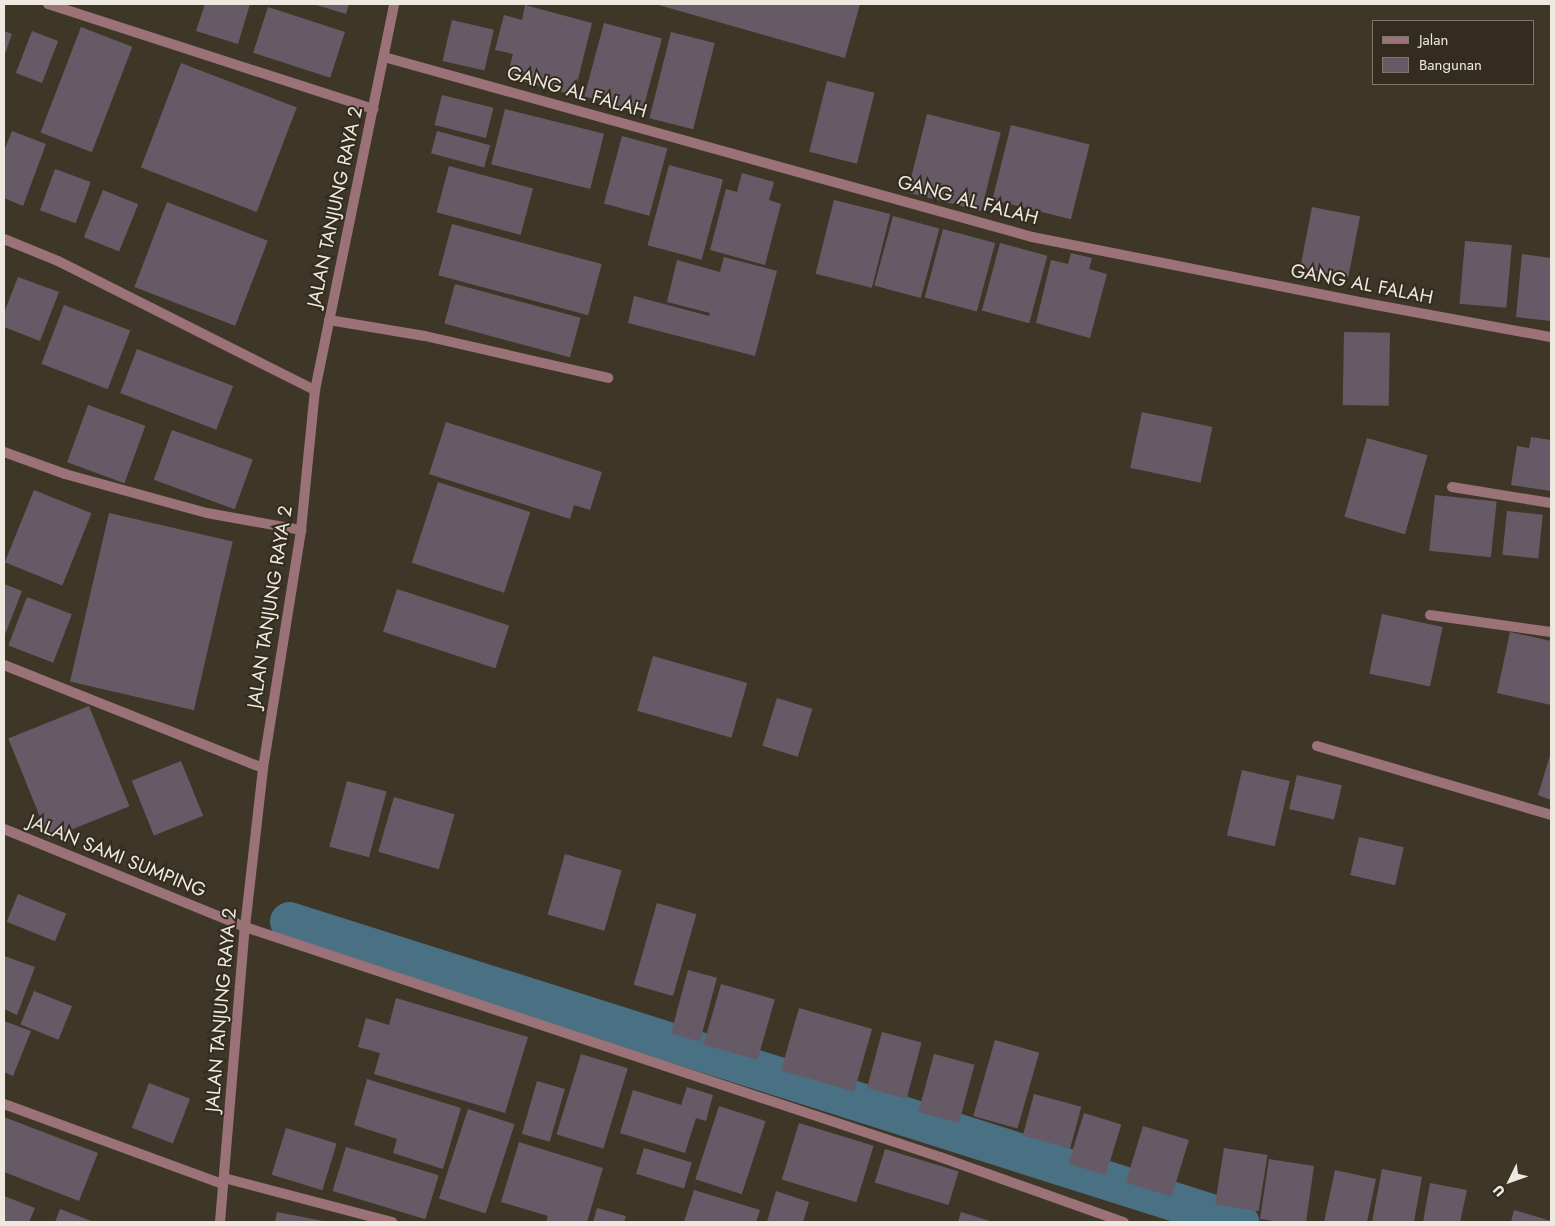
<!DOCTYPE html>
<style>
body{margin:0}
#map{position:relative;width:1555px;height:1226px;overflow:hidden;background:#3e3728;font-family:Jost,sans-serif}
div>[style]{position:absolute}
.canal>*{height:39px;margin:-19.5px;padding:0 19.5px;transform-origin:19.5px;border-radius:19.5px;background:#4a7083}
.building>*{inset:0;background:#675a67;transform-origin:0 0}
.minor>*{height:10px;margin:-5px;padding:0 5px;transform-origin:5px;border-radius:5px;background:#9a7278}
.tertiary>*{height:10px;margin:-5px;padding:0 5px;transform-origin:5px;border-radius:5px;background:#9a7278}
span{translate:-50% -50%;white-space:nowrap;text-align:center;line-height:1.15;-webkit-text-stroke:4px #332c1f;paint-order:stroke}
.street-label{font-size:19px;color:#ede9e0}
.frame{position:absolute;inset:0;border:5px solid #ede9e0;pointer-events:none}
.legend{position:absolute;left:1372px;top:20px;width:162px;height:65px;box-sizing:border-box;background:#332c1f;border:1px solid #7d786c;margin:0;padding:6px 9px;list-style:none;font-size:15px;color:#ede9e0}
.legend li{display:flex;align-items:center;gap:10px;height:25px}
.legend b{width:25px;border:1px solid #7d786c}
.north{position:absolute;left:1485px;top:1156px;width:50px;height:50px;-webkit-text-stroke:4px #332c1f;paint-order:stroke;rotate:228deg;font-size:14px;font-weight:700;line-height:20px;text-align:center;color:#ede9e0}
.north::after{content:'';display:block;margin:auto;width:18px;height:22px;background:#ede9e0;clip-path:polygon(50% 0,100% 100%,50% 72%,0 100%)}
</style>
<div id="map">
<div class="canal">
<i style="left:289px;top:921px;width:997px;rotate:17.58deg"></i>
</div>
<div class="building">
<i style="clip-path:polygon(205px 4px,250px 4px,238px 44px,196px 31px)"></i>
<i style="clip-path:polygon(313px 4px,349px 4px,346px 14px)"></i>
<i style="clip-path:polygon(655px 4px,860px 4px,845px 58px)"></i>
<i style="clip-path:polygon(525px 5px,592px 23px,574px 95px,507px 77px,513px 54px,495px 50px,504px 15px,522px 20px)"></i>
<i style="left:268px;top:7px;width:81px;height:48px;rotate:18deg"></i>
<i style="left:452px;top:20px;width:43px;height:42px;rotate:13deg"></i>
<i style="left:604px;top:23px;width:60px;height:76px;rotate:15deg"></i>
<i style="left:81px;top:27px;width:55px;height:113px;rotate:21deg"></i>
<i style="clip-path:polygon(4px 31px,12px 34px,4px 57px)"></i>
<i style="left:32px;top:31px;width:28px;height:45px;rotate:21deg"></i>
<i style="left:671px;top:32px;width:45px;height:89px;rotate:14deg"></i>
<i style="left:181px;top:63px;width:124px;height:112px;rotate:21deg"></i>
<i style="left:827px;top:81px;width:49px;height:73px;rotate:14deg"></i>
<i style="left:442px;top:95px;width:53px;height:31px;rotate:14deg"></i>
<i style="left:505px;top:109px;width:102px;height:57px;rotate:14deg"></i>
<i style="left:927px;top:114px;width:76px;height:81px;rotate:14deg"></i>
<i style="left:1011px;top:125px;width:81px;height:77px;rotate:14deg"></i>
<i style="clip-path:polygon(12px 131px,46px 144px,23px 206px,4px 198px,4px 151px)"></i>
<i style="left:437px;top:131px;width:55px;height:23px;rotate:15deg"></i>
<i style="left:622px;top:136px;width:47px;height:70px;rotate:15deg"></i>
<i style="left:669px;top:165px;width:56px;height:83px;rotate:15deg"></i>
<i style="left:449px;top:166px;width:87px;height:48px;rotate:15deg"></i>
<i style="left:55px;top:169px;width:38px;height:44px;rotate:20deg"></i>
<i style="clip-path:polygon(742px 173px,774px 182px,769px 200px,781px 204px,765px 265px,710px 250px,726px 189px,737px 192px)"></i>
<i style="left:103px;top:190px;width:38px;height:51px;rotate:22deg"></i>
<i style="left:834px;top:200px;width:58px;height:76px;rotate:14deg"></i>
<i style="left:167px;top:202px;width:108px;height:91px;rotate:21deg"></i>
<i style="left:1312px;top:207px;width:49px;height:62px;rotate:11deg"></i>
<i style="left:893px;top:216px;width:48px;height:72px;rotate:15deg"></i>
<i style="left:452px;top:224px;width:155px;height:53px;rotate:15deg"></i>
<i style="left:943px;top:229px;width:54px;height:71px;rotate:15deg"></i>
<i style="left:1465px;top:241px;width:47px;height:63px;rotate:5deg"></i>
<i style="left:1000px;top:243px;width:49px;height:70px;rotate:15deg"></i>
<i style="clip-path:polygon(1071px 253px,1092px 258px,1089px 269px,1107px 274px,1090px 338px,1036px 323px,1051px 260px,1068px 264px)"></i>
<i style="clip-path:polygon(1522px 254px,1551px 258px,1551px 321px,1516px 317px)"></i>
<i style="clip-path:polygon(724px 257px,777px 271px,755px 356px,628px 323px,634px 296px,709px 316px,710px 313px,667px 302px,677px 260px,720px 272px)"></i>
<i style="clip-path:polygon(18px 277px,59px 292px,40px 341px,4px 327px,4px 313px)"></i>
<i style="left:455px;top:284px;width:130px;height:41px;rotate:15deg"></i>
<i style="left:64px;top:305px;width:71px;height:63px;rotate:21deg"></i>
<i style="left:1344px;top:332px;width:46px;height:73px;rotate:1deg"></i>
<i style="left:137px;top:349px;width:103px;height:47px;rotate:21deg"></i>
<i style="left:88px;top:405px;width:61px;height:61px;rotate:20deg"></i>
<i style="left:1142px;top:412px;width:72px;height:57px;rotate:12deg"></i>
<i style="clip-path:polygon(446px 422px,602px 472px,590px 510px,574px 505px,570px 519px,429px 474px)"></i>
<i style="left:172px;top:430px;width:86px;height:53px;rotate:20deg"></i>
<i style="clip-path:polygon(1531px 437px,1551px 440px,1551px 491px,1511px 485px,1517px 446px,1529px 448px)"></i>
<i style="left:1367px;top:438px;width:63px;height:82px;rotate:16deg"></i>
<i style="left:438px;top:482px;width:97px;height:85px;rotate:18deg"></i>
<i style="left:34px;top:490px;width:62px;height:78px;rotate:22deg"></i>
<i style="left:1435px;top:495px;width:62px;height:56px;rotate:6deg"></i>
<i style="left:1507px;top:511px;width:36px;height:44px;rotate:6deg"></i>
<i style="left:109px;top:513px;width:127px;height:173px;rotate:13deg"></i>
<i style="clip-path:polygon(4px 584px,22px 591px,4px 637px)"></i>
<i style="left:397px;top:589px;width:118px;height:45px;rotate:18deg"></i>
<i style="left:27px;top:597px;width:48px;height:52px;rotate:21deg"></i>
<i style="left:1382px;top:614px;width:62px;height:61px;rotate:12deg"></i>
<i style="clip-path:polygon(1510px 632px,1551px 641px,1551px 705px,1497px 693px)"></i>
<i style="left:653px;top:656px;width:98px;height:57px;rotate:16deg"></i>
<i style="left:777px;top:698px;width:37px;height:50px;rotate:17deg"></i>
<i style="left:89px;top:706px;width:108px;height:87px;rotate:68deg"></i>
<i style="clip-path:polygon(1551px 752px,1551px 800px,1538px 795px)"></i>
<i style="left:181px;top:761px;width:59px;height:53px;rotate:68deg"></i>
<i style="left:1242px;top:770px;width:49px;height:67px;rotate:13deg"></i>
<i style="left:1297px;top:775px;width:46px;height:35px;rotate:13deg"></i>
<i style="left:347px;top:781px;width:41px;height:68px;rotate:15deg"></i>
<i style="left:394px;top:797px;width:63px;height:57px;rotate:16deg"></i>
<i style="left:1359px;top:837px;width:46px;height:39px;rotate:13deg"></i>
<i style="left:565px;top:854px;width:59px;height:63px;rotate:16deg"></i>
<i style="left:18px;top:894px;width:52px;height:30px;rotate:22deg"></i>
<i style="left:657px;top:903px;width:41px;height:85px;rotate:16deg"></i>
<i style="clip-path:polygon(4px 956px,35px 967px,17px 1015px,4px 1009px)"></i>
<i style="left:688px;top:970px;width:30px;height:66px;rotate:15deg"></i>
<i style="left:721px;top:984px;width:56px;height:63px;rotate:16deg"></i>
<i style="left:34px;top:991px;width:41px;height:36px;rotate:22deg"></i>
<i style="clip-path:polygon(396px 998px,528px 1037px,505px 1113px,374px 1074px,380px 1053px,358px 1047px,366px 1018px,389px 1025px)"></i>
<i style="left:799px;top:1008px;width:76px;height:65px;rotate:16deg"></i>
<i style="clip-path:polygon(4px 1021px,31px 1031px,13px 1076px,4px 1072px)"></i>
<i style="left:882px;top:1032px;width:41px;height:58px;rotate:15deg"></i>
<i style="left:995px;top:1040px;width:46px;height:79px;rotate:16deg"></i>
<i style="left:581px;top:1054px;width:49px;height:84px;rotate:17deg"></i>
<i style="left:934px;top:1054px;width:42px;height:60px;rotate:15deg"></i>
<i style="clip-path:polygon(367px 1079px,461px 1108px,443px 1169px,393px 1153px,397px 1139px,354px 1125px)"></i>
<i style="left:537px;top:1081px;width:29px;height:55px;rotate:16deg"></i>
<i style="left:149px;top:1083px;width:44px;height:48px;rotate:21deg"></i>
<i style="clip-path:polygon(687px 1087px,713px 1095px,706px 1121px,696px 1118px,685px 1153px,620px 1133px,633px 1090px,681px 1105px)"></i>
<i style="left:1034px;top:1094px;width:49px;height:43px;rotate:15deg"></i>
<i style="left:719px;top:1106px;width:49px;height:77px;rotate:18deg"></i>
<i style="left:468px;top:1109px;width:49px;height:94px;rotate:18deg"></i>
<i style="left:1084px;top:1113px;width:39px;height:53px;rotate:17deg"></i>
<i style="clip-path:polygon(4px 1117px,98px 1153px,79px 1201px,4px 1172px)"></i>
<i style="left:799px;top:1123px;width:78px;height:59px;rotate:17deg"></i>
<i style="left:1143px;top:1126px;width:48px;height:59px;rotate:17deg"></i>
<i style="left:286px;top:1128px;width:53px;height:49px;rotate:17deg"></i>
<i style="clip-path:polygon(519px 1142px,603px 1168px,587px 1222px,546px 1222px,548px 1216px,501px 1202px)"></i>
<i style="left:346px;top:1147px;width:97px;height:46px;rotate:17deg"></i>
<i style="left:644px;top:1148px;width:50px;height:27px;rotate:17deg"></i>
<i style="left:1224px;top:1148px;width:44px;height:57px;rotate:9deg"></i>
<i style="left:885px;top:1149px;width:77px;height:35px;rotate:17deg"></i>
<i style="clip-path:polygon(1269px 1159px,1314px 1166px,1306px 1222px,1280px 1222px,1260px 1219px)"></i>
<i style="clip-path:polygon(1382px 1169px,1422px 1177px,1414px 1222px,1372px 1222px)"></i>
<i style="clip-path:polygon(1335px 1170px,1376px 1179px,1367px 1222px,1324px 1222px)"></i>
<i style="clip-path:polygon(1430px 1183px,1467px 1190px,1460px 1222px,1423px 1222px)"></i>
<i style="clip-path:polygon(694px 1190px,760px 1210px,756px 1222px,684px 1222px)"></i>
<i style="clip-path:polygon(776px 1191px,809px 1202px,803px 1222px,767px 1222px)"></i>
<i style="clip-path:polygon(4px 1196px,35px 1208px,29px 1222px,4px 1222px)"></i>
<i style="clip-path:polygon(597px 1208px,626px 1216px,624px 1222px,593px 1222px)"></i>
<i style="clip-path:polygon(60px 1209px,94px 1222px,55px 1222px)"></i>
<i style="clip-path:polygon(1514px 1210px,1551px 1221px,1551px 1222px,1511px 1222px)"></i>
<i style="clip-path:polygon(277px 1212px,323px 1221px,323px 1222px,275px 1222px)"></i>
<i style="clip-path:polygon(961px 1212px,993px 1222px,958px 1222px)"></i>
</div>
<div class="minor">
<i style="left:48px;top:4px;width:342px;rotate:17.9deg"></i>
<i style="left:384px;top:57px;width:673px;rotate:15.52deg"></i>
<i style="left:1032px;top:237px;width:339px;rotate:11.2deg"></i>
<i style="left:1365px;top:303px;width:189px;rotate:10.4deg"></i>
<i style="left:4px;top:239px;width:58px;rotate:22.2deg"></i>
<i style="left:58px;top:261px;width:288px;rotate:26.7deg"></i>
<i style="left:329px;top:320px;width:97px;rotate:9.5deg"></i>
<i style="left:425px;top:336px;width:188px;rotate:12.9deg"></i>
<i style="left:4px;top:452px;width:65px;rotate:19.8deg"></i>
<i style="left:65px;top:474px;width:147px;rotate:15.4deg"></i>
<i style="left:207px;top:513px;width:96px;rotate:10.3deg"></i>
<i style="left:1452px;top:487px;width:100px;rotate:9.2deg"></i>
<i style="left:1430px;top:615px;width:122px;rotate:8deg"></i>
<i style="left:4px;top:665px;width:279px;rotate:21.7deg"></i>
<i style="left:1317px;top:746px;width:244px;rotate:16.4deg"></i>
<i style="left:4px;top:829px;width:260px;rotate:22.1deg"></i>
<i style="left:245px;top:927px;width:732px;rotate:18.31deg"></i>
<i style="left:940px;top:1157px;width:195px;rotate:19.5deg"></i>
<i style="left:4px;top:1104px;width:233px;rotate:20.1deg"></i>
<i style="left:224px;top:1178px;width:174px;rotate:14.7deg"></i>
</div>
<div class="tertiary">
<i style="left:220px;top:1222px;width:296px;rotate:-85.2deg"></i>
<i style="left:245px;top:927px;width:160px;rotate:-83.5deg"></i>
<i style="left:263px;top:768px;width:241px;rotate:-80.9deg"></i>
<i style="left:301px;top:530px;width:141px;rotate:-84.3deg"></i>
<i style="left:315px;top:390px;width:394px;rotate:-78.4deg"></i>
</div>
<div class="street-label">
<span style="left:577px;top:92px;rotate:16deg">GANG AL FALAH</span>
<span style="left:968px;top:200px;rotate:15deg">GANG AL FALAH</span>
<span style="left:335px;top:207px;rotate:-78deg">JALAN TANJUNG RAYA 2</span>
<span style="left:1362px;top:284px;rotate:11deg">GANG AL FALAH</span>
<span style="left:270px;top:607px;rotate:-81deg">JALAN TANJUNG RAYA 2</span>
<span style="left:117px;top:856px;rotate:22deg">JALAN SAMI SUMPING</span>
<span style="left:221px;top:1010px;rotate:-85deg">JALAN TANJUNG RAYA 2</span>
</div>
<div class="frame"></div>
<ul class="legend">
<li><b style="height:6px;background:#9a7278"></b>Jalan</li>
<li><b style="height:14px;background:#675a67"></b>Bangunan</li>
</ul>
<div class="north">U</div>
</div>
